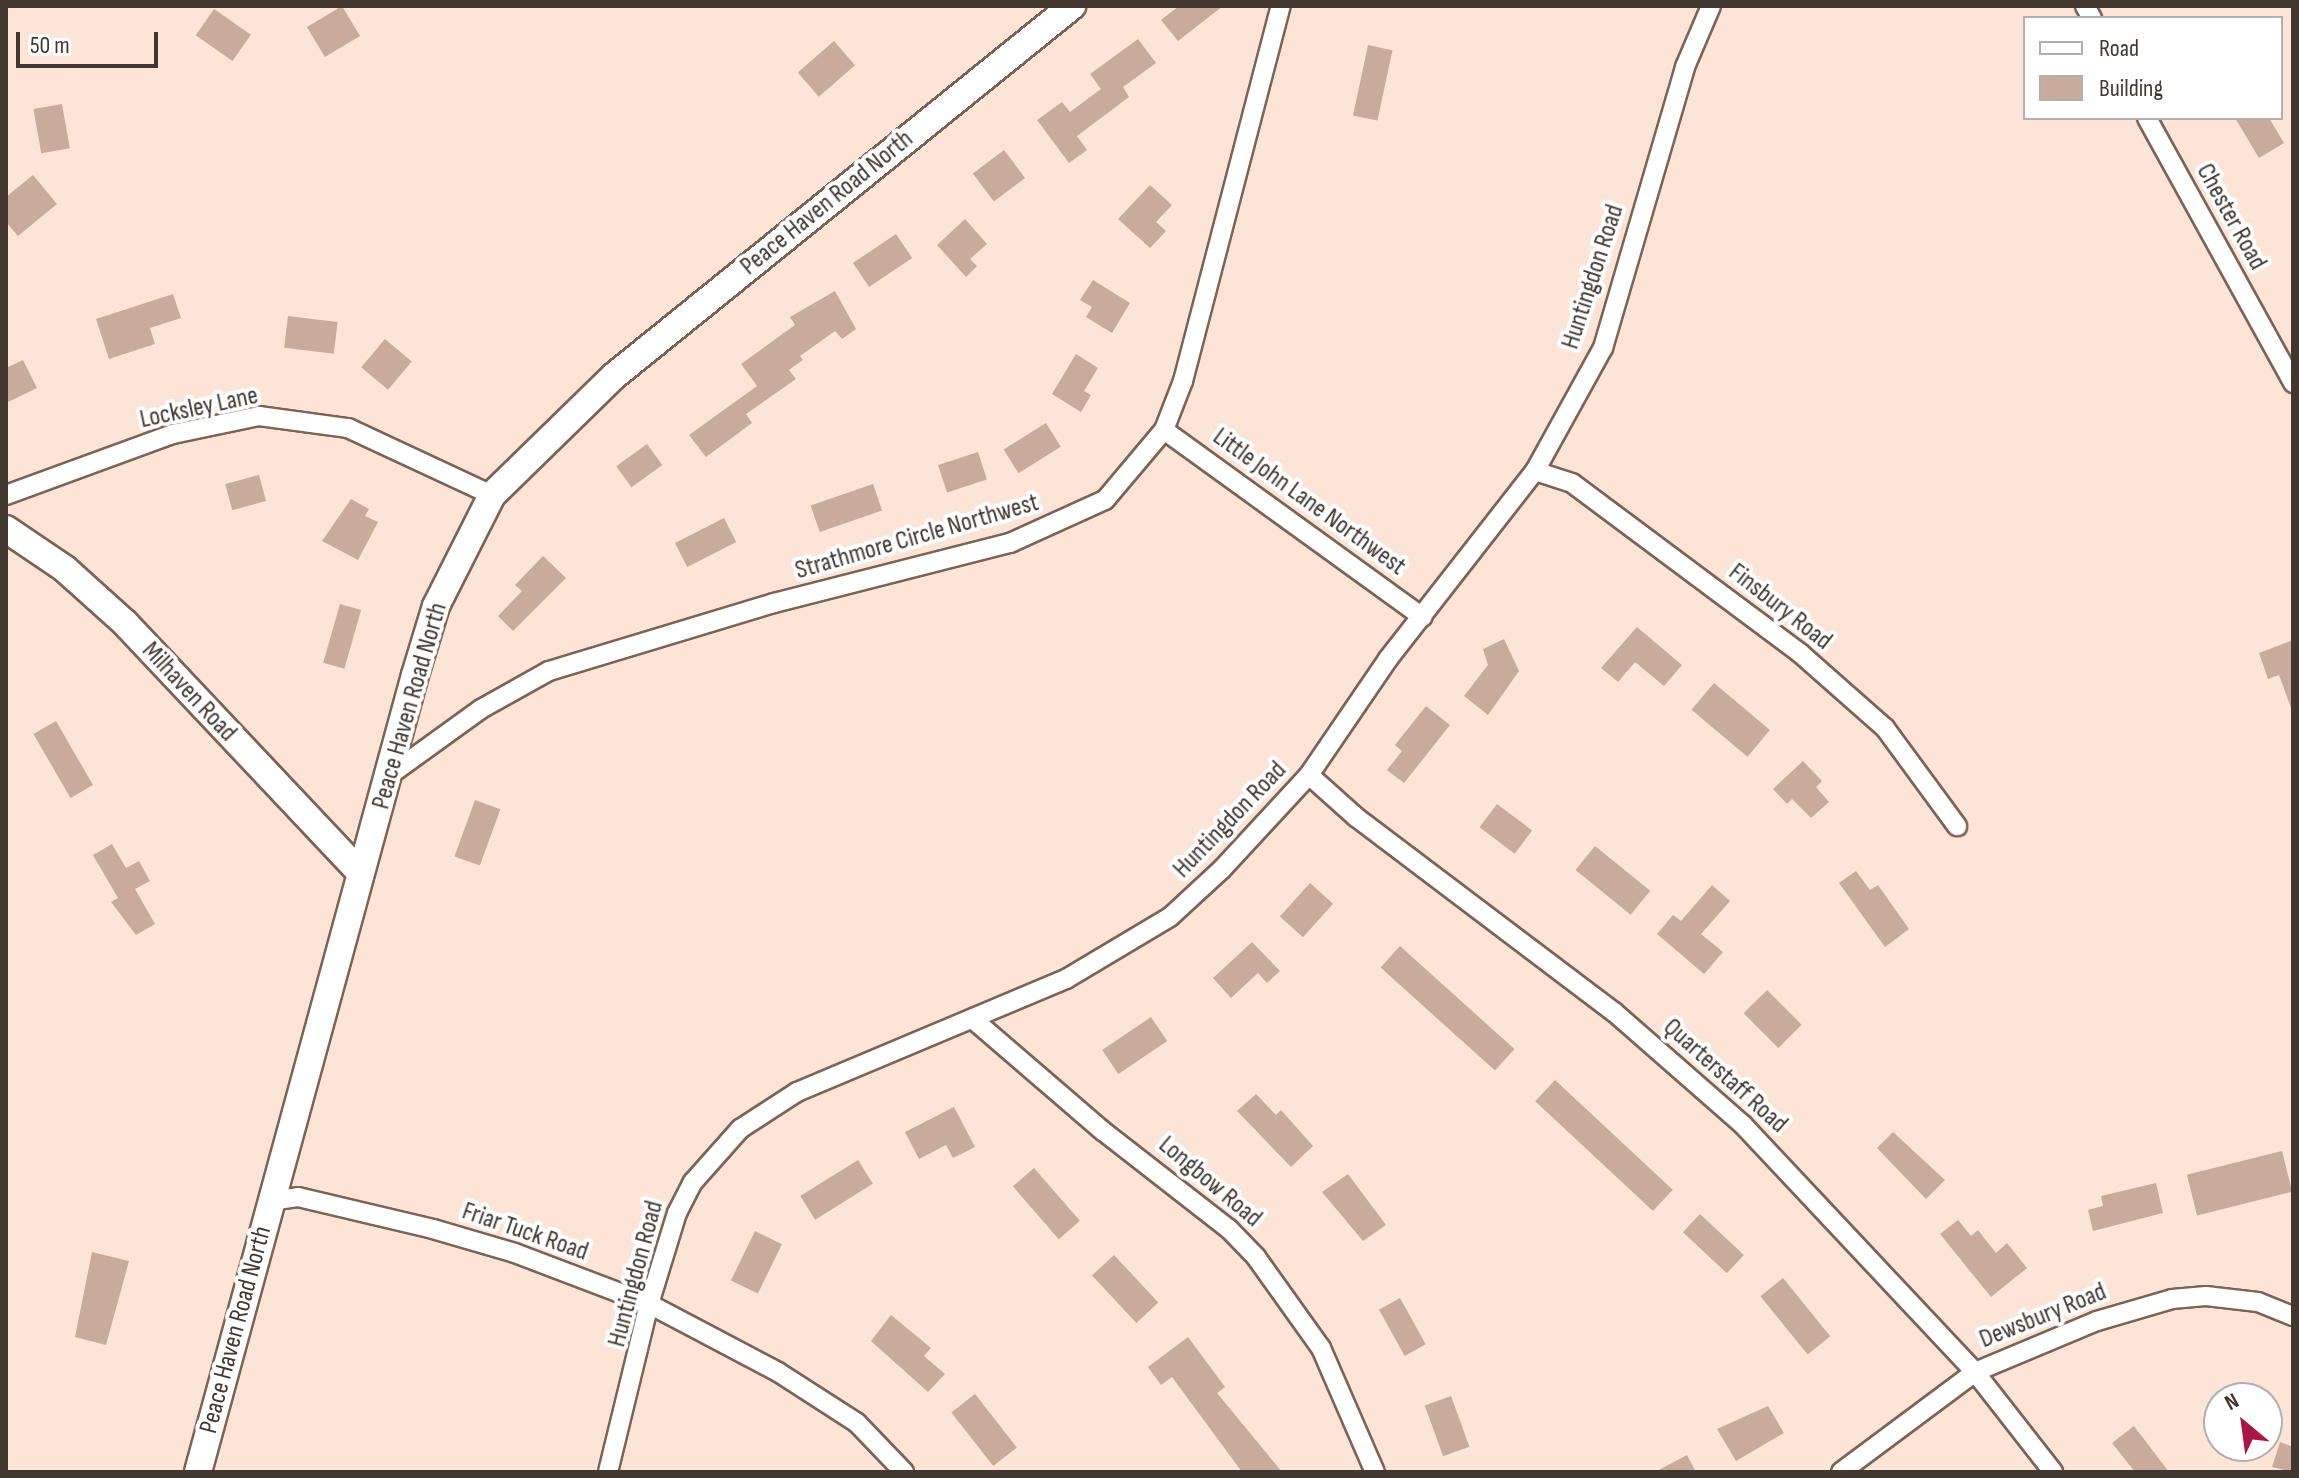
<!DOCTYPE html>
<style>
body{margin:0}
#map{position:relative;width:2299px;height:1478px;overflow:hidden;background:#fce5d6;font-family:"Sofia Sans Condensed",sans-serif}
div>[style]{position:absolute}
.building>*{inset:0;background:#c8ab9b;transform-origin:0 0}
.roads{filter:drop-shadow(2px 0 #7d6353) drop-shadow(-2px 0 #7d6353) drop-shadow(0 2px #7d6353) drop-shadow(0 -2px #7d6353)}
.street>*{height:18px;margin:-9px;padding:0 9px;transform-origin:9px;border-radius:9px;background:#fff}
.secondary>*{height:26px;margin:-13px;padding:0 13px;transform-origin:13px;border-radius:13px;background:#fff}
span{translate:-50% -50%;white-space:nowrap;text-align:center;line-height:1.15;-webkit-text-stroke:8px #fff;paint-order:stroke}
.street-label{font-size:26px;color:#42372f}
.frame{position:absolute;inset:0;border:8px solid #42372f;pointer-events:none}
.legend{position:absolute;left:2023px;top:16px;width:260px;height:104px;box-sizing:border-box;background:#fff;border:2px solid #b3afac;margin:0;padding:10px 14px;list-style:none;font-size:24px;color:#42372f}
.legend li{display:flex;align-items:center;gap:16px;height:40px}
.legend b{width:40px;border:2px solid #b3afac}
.north{position:absolute;left:2203px;top:1382px;width:80px;height:80px;box-sizing:border-box;background:#fff;border:2px solid #b3afac;border-radius:50%;rotate:331deg;font-size:22px;font-weight:700;line-height:32px;text-align:center;color:#42372f}
.north::after{content:'';display:block;margin:auto;width:28px;height:36px;background:#ab1745;clip-path:polygon(50% 0,100% 100%,50% 72%,0 100%)}
.scale{position:absolute;left:16px;top:32px;width:142px;height:36px;box-sizing:border-box;border:4px solid #42372f;border-top:0;padding-left:10px;font-size:24px;line-height:28px;white-space:nowrap;color:#42372f;-webkit-text-stroke:6px #fff;paint-order:stroke}
</style>
<div id="map">
<div class="building">
<i style="left:342px;top:6px;width:35px;height:41px;rotate:59deg"></i>
<i style="clip-path:polygon(1179px 6px,1223px 6px,1178px 41px,1161px 20px)"></i>
<i style="left:214px;top:9px;width:45px;height:32px;rotate:35deg"></i>
<i style="clip-path:polygon(1138px 39px,1156px 63px,1123px 87px,1129px 97px,1077px 136px,1087px 150px,1069px 163px,1037px 120px,1062px 102px,1070px 112px,1101px 89px,1090px 74px)"></i>
<i style="left:834px;top:41px;width:32px;height:48px;rotate:49deg"></i>
<i style="left:1368px;top:45px;width:25px;height:72px;rotate:12deg"></i>
<i style="left:62px;top:104px;width:45px;height:29px;rotate:80deg"></i>
<i style="clip-path:polygon(2235px 118px,2269px 118px,2284px 143px,2259px 158px)"></i>
<i style="left:1004px;top:150px;width:35px;height:39px;rotate:53deg"></i>
<i style="clip-path:polygon(33px 175px,57px 204px,18px 236px,6px 222px,6px 197px)"></i>
<i style="clip-path:polygon(1150px 185px,1172px 205px,1156px 222px,1166px 231px,1150px 248px,1118px 219px)"></i>
<i style="clip-path:polygon(965px 219px,987px 244px,970px 259px,977px 266px,966px 277px,937px 245px)"></i>
<i style="left:896px;top:234px;width:29px;height:52px;rotate:56deg"></i>
<i style="clip-path:polygon(1093px 280px,1130px 303px,1112px 333px,1086px 317px,1092px 307px,1080px 300px)"></i>
<i style="clip-path:polygon(835px 291px,856px 329px,842px 339px,835px 331px,800px 356px,803px 360px,789px 370px,796px 379px,746px 414px,752px 423px,706px 457px,689px 435px,757px 386px,741px 364px,795px 325px,790px 317px)"></i>
<i style="clip-path:polygon(173px 294px,181px 318px,150px 328px,155px 344px,109px 359px,96px 319px)"></i>
<i style="left:288px;top:316px;width:50px;height:32px;rotate:7deg"></i>
<i style="left:385px;top:339px;width:35px;height:37px;rotate:40deg"></i>
<i style="clip-path:polygon(1076px 354px,1098px 368px,1084px 391px,1091px 395px,1081px 412px,1052px 394px)"></i>
<i style="clip-path:polygon(23px 360px,37px 388px,6px 403px,6px 368px)"></i>
<i style="left:1046px;top:423px;width:28px;height:50px;rotate:58deg"></i>
<i style="left:647px;top:444px;width:26px;height:38px;rotate:54deg"></i>
<i style="left:978px;top:452px;width:29px;height:42px;rotate:72deg"></i>
<i style="left:259px;top:475px;width:27px;height:35px;rotate:75deg"></i>
<i style="left:873px;top:484px;width:28px;height:66px;rotate:71deg"></i>
<i style="clip-path:polygon(351px 499px,369px 509px,365px 516px,378px 522px,358px 560px,322px 541px)"></i>
<i style="left:724px;top:518px;width:27px;height:55px;rotate:63deg"></i>
<i style="clip-path:polygon(543px 556px,566px 578px,513px 631px,498px 616px,522px 591px,515px 585px)"></i>
<i style="left:340px;top:604px;width:22px;height:61px;rotate:16deg"></i>
<i style="clip-path:polygon(1637px 627px,1682px 665px,1664px 686px,1635px 662px,1618px 682px,1601px 668px)"></i>
<i style="clip-path:polygon(1504px 639px,1519px 671px,1488px 715px,1464px 696px,1488px 665px,1483px 649px)"></i>
<i style="clip-path:polygon(2293px 640px,2293px 707px,2291px 708px,2279px 675px,2268px 679px,2259px 653px)"></i>
<i style="left:1714px;top:683px;width:73px;height:35px;rotate:40deg"></i>
<i style="clip-path:polygon(1426px 706px,1450px 725px,1404px 783px,1387px 770px,1402px 751px,1395px 745px)"></i>
<i style="left:56px;top:721px;width:74px;height:26px;rotate:60deg"></i>
<i style="clip-path:polygon(1803px 761px,1822px 781px,1816px 787px,1829px 802px,1811px 818px,1792px 799px,1787px 804px,1773px 789px)"></i>
<i style="left:475px;top:800px;width:27px;height:60px;rotate:20deg"></i>
<i style="left:1497px;top:804px;width:44px;height:29px;rotate:37deg"></i>
<i style="clip-path:polygon(112px 844px,126px 868px,139px 861px,150px 881px,135px 889px,155px 924px,136px 935px,111px 902px,118px 898px,93px 855px)"></i>
<i style="left:1595px;top:846px;width:71px;height:31px;rotate:39deg"></i>
<i style="clip-path:polygon(1856px 871px,1870px 890px,1878px 885px,1909px 929px,1885px 947px,1839px 883px)"></i>
<i style="left:1310px;top:883px;width:31px;height:45px;rotate:42deg"></i>
<i style="clip-path:polygon(1712px 885px,1730px 901px,1701px 934px,1723px 952px,1704px 974px,1657px 934px,1673px 915px,1681px 921px)"></i>
<i style="clip-path:polygon(1252px 942px,1280px 971px,1267px 983px,1258px 973px,1231px 998px,1213px 978px)"></i>
<i style="left:1400px;top:946px;width:154px;height:29px;rotate:42deg"></i>
<i style="left:1767px;top:990px;width:49px;height:33px;rotate:45deg"></i>
<i style="left:1151px;top:1017px;width:29px;height:59px;rotate:56deg"></i>
<i style="left:1555px;top:1080px;width:161px;height:29px;rotate:43deg"></i>
<i style="clip-path:polygon(1256px 1094px,1276px 1115px,1281px 1110px,1313px 1146px,1291px 1167px,1237px 1111px)"></i>
<i style="clip-path:polygon(954px 1107px,975px 1147px,953px 1158px,946px 1145px,919px 1159px,905px 1132px)"></i>
<i style="clip-path:polygon(1893px 1132px,1945px 1180px,1926px 1199px,1877px 1148px)"></i>
<i style="left:2282px;top:1151px;width:42px;height:98px;rotate:76deg"></i>
<i style="left:858px;top:1160px;width:28px;height:68px;rotate:58deg"></i>
<i style="left:1034px;top:1168px;width:70px;height:28px;rotate:49deg"></i>
<i style="clip-path:polygon(1348px 1174px,1386px 1225px,1363px 1241px,1322px 1192px)"></i>
<i style="clip-path:polygon(2156px 1183px,2163px 1213px,2093px 1231px,2088px 1210px,2103px 1206px,2101px 1196px)"></i>
<i style="left:1700px;top:1214px;width:60px;height:25px;rotate:43deg"></i>
<i style="clip-path:polygon(1958px 1220px,1971px 1236px,1978px 1230px,1996px 1253px,2007px 1243px,2027px 1268px,1991px 1297px,1940px 1234px)"></i>
<i style="left:755px;top:1231px;width:30px;height:55px;rotate:26deg"></i>
<i style="clip-path:polygon(92px 1252px,129px 1261px,106px 1345px,75px 1337px)"></i>
<i style="left:1114px;top:1255px;width:65px;height:30px;rotate:47deg"></i>
<i style="left:1783px;top:1278px;width:75px;height:29px;rotate:51deg"></i>
<i style="left:1400px;top:1298px;width:53px;height:24px;rotate:61deg"></i>
<i style="clip-path:polygon(891px 1315px,931px 1348px,924px 1356px,945px 1374px,928px 1392px,871px 1341px)"></i>
<i style="clip-path:polygon(1188px 1337px,1225px 1387px,1217px 1393px,1282px 1472px,1242px 1472px,1172px 1377px,1161px 1385px,1148px 1367px)"></i>
<i style="left:975px;top:1394px;width:68px;height:30px;rotate:52deg"></i>
<i style="left:1451px;top:1396px;width:54px;height:28px;rotate:70deg"></i>
<i style="clip-path:polygon(1768px 1406px,1784px 1433px,1736px 1461px,1717px 1429px)"></i>
<i style="clip-path:polygon(2134px 1426px,2169px 1472px,2135px 1472px,2112px 1443px)"></i>
<i style="clip-path:polygon(2280px 1442px,2293px 1447px,2293px 1472px,2272px 1467px)"></i>
<i style="clip-path:polygon(1687px 1455px,1696px 1472px,1655px 1472px)"></i>
</div>
<div class="roads">
<div class="street">
<i style="left:2085px;top:6px;width:14px;rotate:60deg"></i>
<i style="left:2147px;top:118px;width:303px;rotate:61.1deg"></i>
<i style="left:1164px;top:430px;width:319px;rotate:35.9deg"></i>
<i style="left:1535px;top:471px;width:39px;rotate:18deg"></i>
<i style="left:1572px;top:483px;width:286px;rotate:36.7deg"></i>
<i style="left:1801px;top:654px;width:112px;rotate:41.4deg"></i>
<i style="left:1885px;top:728px;width:122px;rotate:53.7deg"></i>
<i style="left:6px;top:495px;width:178px;rotate:-20.1deg"></i>
<i style="left:173px;top:434px;width:88px;rotate:-11.8deg"></i>
<i style="left:259px;top:416px;width:90px;rotate:7.7deg"></i>
<i style="left:348px;top:428px;width:159px;rotate:25deg"></i>
<i style="left:391px;top:774px;width:111px;rotate:-35.8deg"></i>
<i style="left:481px;top:709px;width:78px;rotate:-29.2deg"></i>
<i style="left:549px;top:671px;width:235px;rotate:-16.8deg"></i>
<i style="left:774px;top:603px;width:244px;rotate:-14.3deg"></i>
<i style="left:1010px;top:543px;width:104px;rotate:-24.4deg"></i>
<i style="left:1105px;top:500px;width:92px;rotate:-49.9deg"></i>
<i style="left:1164px;top:430px;width:53px;rotate:-68.8deg"></i>
<i style="left:1183px;top:381px;width:388px;rotate:-75.4deg"></i>
<i style="left:1309px;top:775px;width:63px;rotate:41.8deg"></i>
<i style="left:1356px;top:817px;width:323px;rotate:37.1deg"></i>
<i style="left:1614px;top:1012px;width:171px;rotate:41.2deg"></i>
<i style="left:1743px;top:1125px;width:339px;rotate:46.8deg"></i>
<i style="left:1975px;top:1372px;width:127px;rotate:52deg"></i>
<i style="left:975px;top:1021px;width:169px;rotate:40.7deg"></i>
<i style="left:1103px;top:1131px;width:160px;rotate:37.9deg"></i>
<i style="left:1229px;top:1229px;width:39px;rotate:46deg"></i>
<i style="left:1256px;top:1257px;width:112px;rotate:54.5deg"></i>
<i style="left:1321px;top:1348px;width:135px;rotate:66.5deg"></i>
<i style="left:270px;top:1201px;width:28px;rotate:-8deg"></i>
<i style="left:298px;top:1197px;width:139px;rotate:13.3deg"></i>
<i style="left:433px;top:1229px;width:85px;rotate:16.3deg"></i>
<i style="left:515px;top:1253px;width:143px;rotate:20.8deg"></i>
<i style="left:649px;top:1304px;width:146px;rotate:27.8deg"></i>
<i style="left:778px;top:1372px;width:94px;rotate:32.8deg"></i>
<i style="left:857px;top:1423px;width:68px;rotate:46.2deg"></i>
<i style="left:608px;top:1472px;width:173px;rotate:-76.3deg"></i>
<i style="left:649px;top:1304px;width:95px;rotate:-72.9deg"></i>
<i style="left:677px;top:1213px;width:35px;rotate:-63deg"></i>
<i style="left:693px;top:1182px;width:71px;rotate:-48.4deg"></i>
<i style="left:740px;top:1129px;width:68px;rotate:-33deg"></i>
<i style="left:797px;top:1092px;width:292px;rotate:-22.8deg"></i>
<i style="left:1066px;top:979px;width:121px;rotate:-30.8deg"></i>
<i style="left:1170px;top:917px;width:71px;rotate:-42.7deg"></i>
<i style="left:1222px;top:869px;width:128px;rotate:-47.2deg"></i>
<i style="left:1309px;top:775px;width:140px;rotate:-55.7deg"></i>
<i style="left:1388px;top:659px;width:239px;rotate:-52deg"></i>
<i style="left:1535px;top:471px;width:141px;rotate:-61.1deg"></i>
<i style="left:1603px;top:348px;width:293px;rotate:-73.7deg"></i>
<i style="left:1685px;top:67px;width:66px;rotate:-66.9deg"></i>
<i style="left:1841px;top:1472px;width:167px;rotate:-36.7deg"></i>
<i style="left:1975px;top:1372px;width:132px;rotate:-22.7deg"></i>
<i style="left:2097px;top:1321px;width:78px;rotate:-16.3deg"></i>
<i style="left:2172px;top:1299px;width:34px;rotate:-5deg"></i>
<i style="left:2206px;top:1296px;width:52px;rotate:6.6deg"></i>
<i style="left:2258px;top:1302px;width:38px;rotate:22deg"></i>
</div>
<div class="secondary">
<i style="left:6px;top:529px;width:71px;rotate:34.1deg"></i>
<i style="left:65px;top:569px;width:81px;rotate:42deg"></i>
<i style="left:125px;top:623px;width:341px;rotate:46.7deg"></i>
<i style="left:198px;top:1472px;width:826px;rotate:-74.77deg"></i>
<i style="left:415px;top:675px;width:72px;rotate:-73.1deg"></i>
<i style="left:436px;top:606px;width:124px;rotate:-63.2deg"></i>
<i style="left:492px;top:495px;width:170px;rotate:-44.3deg"></i>
<i style="left:614px;top:376px;width:589px;rotate:-38.93deg"></i>
</div>
</div>
<div class="street-label">
<span style="left:827px;top:203px;rotate:-39deg">Peace Haven Road North</span>
<span style="left:2231px;top:217px;rotate:61deg">Chester Road</span>
<span style="left:1593px;top:277px;rotate:-72deg">Huntingdon Road</span>
<span style="left:199px;top:408px;rotate:-12deg">Locksley Lane</span>
<span style="left:1309px;top:502px;rotate:36deg">Little John Lane Northwest</span>
<span style="left:917px;top:537px;rotate:-16deg">Strathmore Circle Northwest</span>
<span style="left:1780px;top:607px;rotate:38deg">Finsbury Road</span>
<span style="left:189px;top:692px;rotate:47deg">Milhaven Road</span>
<span style="left:410px;top:706px;rotate:-74deg">Peace Haven Road North</span>
<span style="left:1230px;top:820px;rotate:-46deg">Huntingdon Road</span>
<span style="left:1725px;top:1076px;rotate:42deg">Quarterstaff Road</span>
<span style="left:1210px;top:1182px;rotate:40deg">Longbow Road</span>
<span style="left:525px;top:1232px;rotate:19deg">Friar Tuck Road</span>
<span style="left:636px;top:1274px;rotate:-75deg">Huntingdon Road</span>
<span style="left:2043px;top:1316px;rotate:-22deg">Dewsbury Road</span>
<span style="left:236px;top:1330px;rotate:-75deg">Peace Haven Road North</span>
</div>
<div class="frame"></div>
<ul class="legend">
<li><b style="height:10px;background:#fff"></b>Road</li>
<li><b style="height:22px;background:#c8ab9b"></b>Building</li>
</ul>
<div class="north">N</div>
<div class="scale">50 m</div>
</div>
